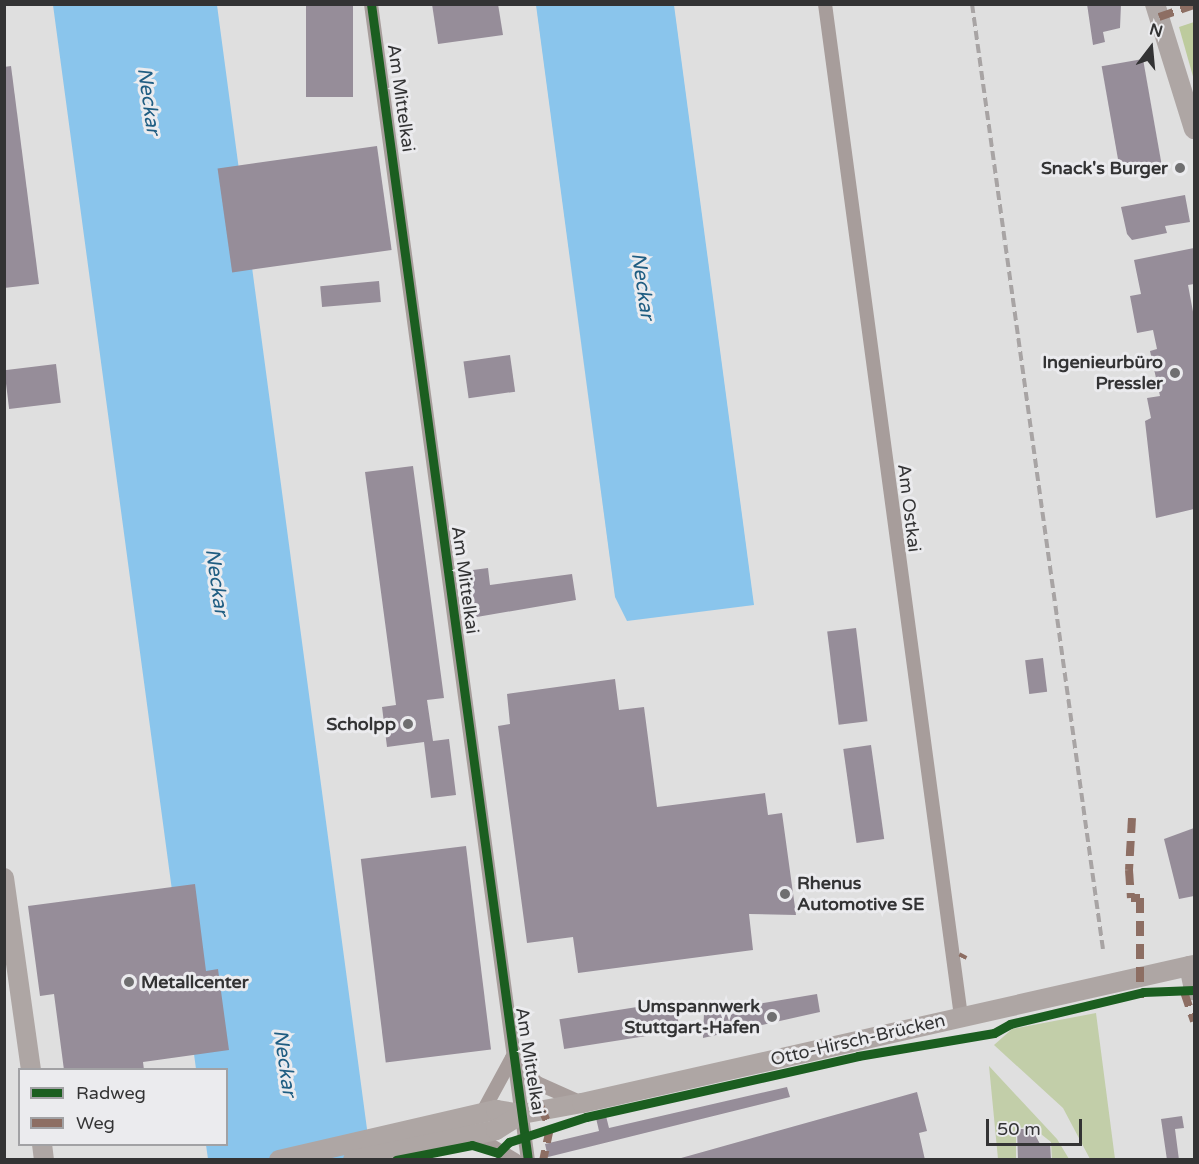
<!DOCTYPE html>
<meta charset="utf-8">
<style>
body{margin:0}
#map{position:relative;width:1199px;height:1164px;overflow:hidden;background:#dfdfdf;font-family:"Varela Round",sans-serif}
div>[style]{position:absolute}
.green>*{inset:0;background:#c2cea9}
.forest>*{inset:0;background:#bdcb9d}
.water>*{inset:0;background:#8ac5ec}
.building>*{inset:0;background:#968d99;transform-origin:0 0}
.minor>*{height:14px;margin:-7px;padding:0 7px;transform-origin:7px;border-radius:7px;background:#a79d9b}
.secondary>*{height:20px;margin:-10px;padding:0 10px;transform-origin:10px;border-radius:10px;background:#aea6a4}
.rail>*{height:4px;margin-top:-2px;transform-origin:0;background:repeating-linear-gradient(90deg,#a8a4a4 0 9px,transparent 0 13.5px)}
.quiet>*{height:8px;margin-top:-4px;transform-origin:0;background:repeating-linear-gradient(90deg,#8d6e63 0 15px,transparent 0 23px)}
.cycleway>*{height:9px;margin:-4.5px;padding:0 4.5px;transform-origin:4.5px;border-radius:4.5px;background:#1b5e20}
.dots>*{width:16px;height:16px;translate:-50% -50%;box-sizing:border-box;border:3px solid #ebebee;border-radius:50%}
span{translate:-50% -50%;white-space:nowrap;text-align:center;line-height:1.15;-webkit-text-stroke:6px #ebebee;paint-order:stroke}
.street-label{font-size:18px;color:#333334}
.poi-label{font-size:18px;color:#333334;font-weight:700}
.right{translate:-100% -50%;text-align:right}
.left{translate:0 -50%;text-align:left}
.water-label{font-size:20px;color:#1f5d82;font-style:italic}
.frame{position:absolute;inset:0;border:6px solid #333334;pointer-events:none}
.legend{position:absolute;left:18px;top:1068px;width:210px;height:78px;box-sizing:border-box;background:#ebebee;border:2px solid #a1a1a4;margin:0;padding:8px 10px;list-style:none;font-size:18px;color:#333334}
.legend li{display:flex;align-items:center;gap:12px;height:30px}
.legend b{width:30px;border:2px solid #a1a1a4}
.north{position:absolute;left:1121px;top:18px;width:60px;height:60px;-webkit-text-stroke:4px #ebebee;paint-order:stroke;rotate:16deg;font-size:16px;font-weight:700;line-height:24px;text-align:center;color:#333334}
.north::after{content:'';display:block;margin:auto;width:21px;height:27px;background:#333334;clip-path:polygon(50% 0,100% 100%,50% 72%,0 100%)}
.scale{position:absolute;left:986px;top:1119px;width:96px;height:27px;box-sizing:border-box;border:3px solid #333334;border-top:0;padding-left:8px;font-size:18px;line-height:21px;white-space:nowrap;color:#333334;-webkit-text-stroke:4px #ebebee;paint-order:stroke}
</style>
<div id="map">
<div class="green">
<i style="clip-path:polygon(1096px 1013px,1115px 1159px,1090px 1159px,1063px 1108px,994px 1045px,1012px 1029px)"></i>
<i style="clip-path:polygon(989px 1066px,1057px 1139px,1069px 1159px,1052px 1159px,1051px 1142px,1032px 1127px,1016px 1128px,1016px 1159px,998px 1159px)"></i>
</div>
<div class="forest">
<i style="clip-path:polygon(1194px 22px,1194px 80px,1179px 27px)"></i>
</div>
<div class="water">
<i style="clip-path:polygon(53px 5px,217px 5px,371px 1159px,208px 1159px,206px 1145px,226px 1144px,226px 1070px,196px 1069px)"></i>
<i style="clip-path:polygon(536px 5px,674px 5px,754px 605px,627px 621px,615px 597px)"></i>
</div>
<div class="building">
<i style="left:306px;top:4px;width:47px;height:93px"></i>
<i style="clip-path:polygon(432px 4px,498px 4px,503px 35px,438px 44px)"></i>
<i style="clip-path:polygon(1087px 4px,1121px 4px,1120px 28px,1103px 32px,1105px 42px,1093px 45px)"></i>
<i style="left:1143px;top:59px;width:109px;height:42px;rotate:80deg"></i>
<i style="clip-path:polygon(11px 66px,39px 284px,4px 288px,4px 67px)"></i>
<i style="left:377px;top:146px;width:105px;height:161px;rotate:82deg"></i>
<i style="clip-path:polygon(1185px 195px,1190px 222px,1165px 226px,1167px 233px,1132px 240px,1127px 234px,1121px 207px)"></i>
<i style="clip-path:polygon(1194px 248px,1194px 284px,1188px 285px,1194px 317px,1194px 509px,1156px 518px,1145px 421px,1151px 418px,1147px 398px,1160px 396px,1150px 351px,1157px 349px,1153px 330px,1137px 333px,1130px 296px,1141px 294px,1134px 260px)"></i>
<i style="left:379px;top:281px;width:21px;height:59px;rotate:85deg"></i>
<i style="left:510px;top:355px;width:37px;height:47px;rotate:82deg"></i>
<i style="left:56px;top:364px;width:39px;height:52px;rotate:83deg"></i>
<i style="clip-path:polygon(413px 466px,444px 698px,427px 700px,433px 741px,449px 739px,456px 795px,431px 798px,424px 742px,387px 747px,382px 707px,396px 705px,365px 472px)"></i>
<i style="clip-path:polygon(488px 568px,490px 585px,572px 574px,576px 600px,471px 618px,465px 571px)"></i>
<i style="left:856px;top:628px;width:94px;height:29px;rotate:83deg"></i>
<i style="left:1043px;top:658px;width:34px;height:18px;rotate:83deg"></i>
<i style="clip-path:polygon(615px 679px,619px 710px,644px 707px,657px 807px,765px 793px,768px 815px,782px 813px,796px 915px,749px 914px,753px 950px,578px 973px,573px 937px,527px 943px,498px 726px,510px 724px,507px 694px)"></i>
<i style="left:871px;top:745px;width:95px;height:28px;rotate:82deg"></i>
<i style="clip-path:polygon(1194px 828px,1194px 896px,1179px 899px,1164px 839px)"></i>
<i style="left:466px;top:846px;width:205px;height:106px;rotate:83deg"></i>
<i style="clip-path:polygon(195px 884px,206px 971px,218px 969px,229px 1050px,143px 1062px,144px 1070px,64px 1070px,54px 994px,40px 996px,28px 906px)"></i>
<i style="clip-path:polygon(817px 994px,820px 1012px,703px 1038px,704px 1013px)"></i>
<i style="left:675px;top:1001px;width:30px;height:117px;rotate:81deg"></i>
<i style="clip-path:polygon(787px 1087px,790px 1097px,548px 1157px,545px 1144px,599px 1131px,596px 1118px,606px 1116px,609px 1128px)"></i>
<i style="clip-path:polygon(917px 1092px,927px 1131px,919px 1133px,925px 1160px,674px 1160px)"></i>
<i style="clip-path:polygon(1182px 1116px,1184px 1128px,1175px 1129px,1179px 1160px,1167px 1160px,1161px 1119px)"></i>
<i style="clip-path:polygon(1017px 1129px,1032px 1129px,1040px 1144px,1050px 1143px,1051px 1160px,1018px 1160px)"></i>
</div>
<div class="minor">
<i style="left:371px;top:4px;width:1167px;rotate:82.27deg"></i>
<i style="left:825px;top:4px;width:1021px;rotate:82.35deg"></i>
<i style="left:512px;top:1058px;width:35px;rotate:45deg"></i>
<i style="left:537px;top:1083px;width:49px;rotate:24deg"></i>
<i style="left:482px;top:1113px;width:63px;rotate:-61.4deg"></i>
<i style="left:475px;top:1136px;width:47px;rotate:31deg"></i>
</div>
<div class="secondary">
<i style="left:1155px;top:4px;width:131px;rotate:72.7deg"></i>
<i style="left:4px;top:878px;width:194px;rotate:82deg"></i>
<i style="left:1189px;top:966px;width:25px;rotate:78deg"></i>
<i style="left:42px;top:1144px;width:16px;rotate:83deg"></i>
<i style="left:279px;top:1160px;width:223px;rotate:-13deg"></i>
<i style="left:496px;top:1110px;width:26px;rotate:9deg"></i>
<i style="left:522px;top:1114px;width:61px;rotate:-10.4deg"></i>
<i style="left:582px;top:1103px;width:627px;rotate:-12.71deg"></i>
<i style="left:353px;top:1160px;width:146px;rotate:-11.8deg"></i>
<i style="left:496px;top:1130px;width:31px;rotate:-32deg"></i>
</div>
<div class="rail">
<i style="left:972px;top:4px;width:954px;rotate:82.11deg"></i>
</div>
<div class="quiet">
<i style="left:1159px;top:17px;width:37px;rotate:-19deg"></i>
<i style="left:1132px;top:818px;width:52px;rotate:93.3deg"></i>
<i style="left:1129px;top:870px;width:28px;rotate:86deg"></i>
<i style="left:1131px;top:898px;width:9px"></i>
<i style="left:1140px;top:898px;width:100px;rotate:90deg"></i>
<i style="left:962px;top:958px;width:4px;rotate:-63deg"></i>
<i style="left:1184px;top:992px;width:31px;rotate:71deg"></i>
<i style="left:531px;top:1085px;width:47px;rotate:66.2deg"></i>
<i style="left:550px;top:1128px;width:33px;rotate:102deg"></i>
</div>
<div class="cycleway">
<i style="left:371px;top:4px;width:1167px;rotate:82.27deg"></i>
<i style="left:396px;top:1160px;width:77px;rotate:-11.2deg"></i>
<i style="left:472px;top:1145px;width:27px;rotate:17deg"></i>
<i style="left:498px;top:1153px;width:16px;rotate:-45deg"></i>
<i style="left:509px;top:1142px;width:81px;rotate:-18deg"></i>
<i style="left:586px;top:1117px;width:279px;rotate:-12.6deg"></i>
<i style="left:858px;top:1056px;width:138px;rotate:-9.6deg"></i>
<i style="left:994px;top:1033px;width:18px;rotate:-29deg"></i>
<i style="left:1010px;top:1024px;width:137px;rotate:-13.5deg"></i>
<i style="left:1143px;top:992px;width:51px;rotate:-2.2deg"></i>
</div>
<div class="dots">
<i style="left:1180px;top:168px;background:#6f6f70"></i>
<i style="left:1175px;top:373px;background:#6f6f70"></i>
<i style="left:408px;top:724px;background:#6f6f70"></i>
<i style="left:785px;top:894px;background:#6f6f70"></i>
<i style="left:129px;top:982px;background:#6f6f70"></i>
<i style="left:772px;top:1017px;background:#6f6f70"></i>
</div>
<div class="street-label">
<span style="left:401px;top:98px;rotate:82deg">Am Mittelkai</span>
<span style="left:909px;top:508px;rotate:83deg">Am Ostkai</span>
<span style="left:465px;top:580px;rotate:82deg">Am Mittelkai</span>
<span style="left:858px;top:1040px;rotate:-13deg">Otto-Hirsch-Brücken</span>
<span style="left:530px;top:1061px;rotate:81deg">Am Mittelkai</span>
</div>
<div class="poi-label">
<span class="right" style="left:1168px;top:168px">Snack's Burger</span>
<span class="right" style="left:1163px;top:373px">Ingenieurbüro<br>Pressler</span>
<span class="right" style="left:396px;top:724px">Scholpp</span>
<span class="left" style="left:797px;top:894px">Rhenus<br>Automotive SE</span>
<span class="left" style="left:141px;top:982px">Metallcenter</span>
<span class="right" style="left:760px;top:1017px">Umspannwerk<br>Stuttgart-Hafen</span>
</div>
<div class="water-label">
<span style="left:148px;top:101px;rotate:82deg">Neckar</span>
<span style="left:642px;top:286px;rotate:82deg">Neckar</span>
<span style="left:216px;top:582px;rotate:82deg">Neckar</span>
<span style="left:284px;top:1063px;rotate:82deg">Neckar</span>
</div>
<div class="frame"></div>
<ul class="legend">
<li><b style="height:8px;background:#1b5e20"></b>Radweg</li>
<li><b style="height:8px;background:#8d6e63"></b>Weg</li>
</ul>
<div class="north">N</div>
<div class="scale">50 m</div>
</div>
